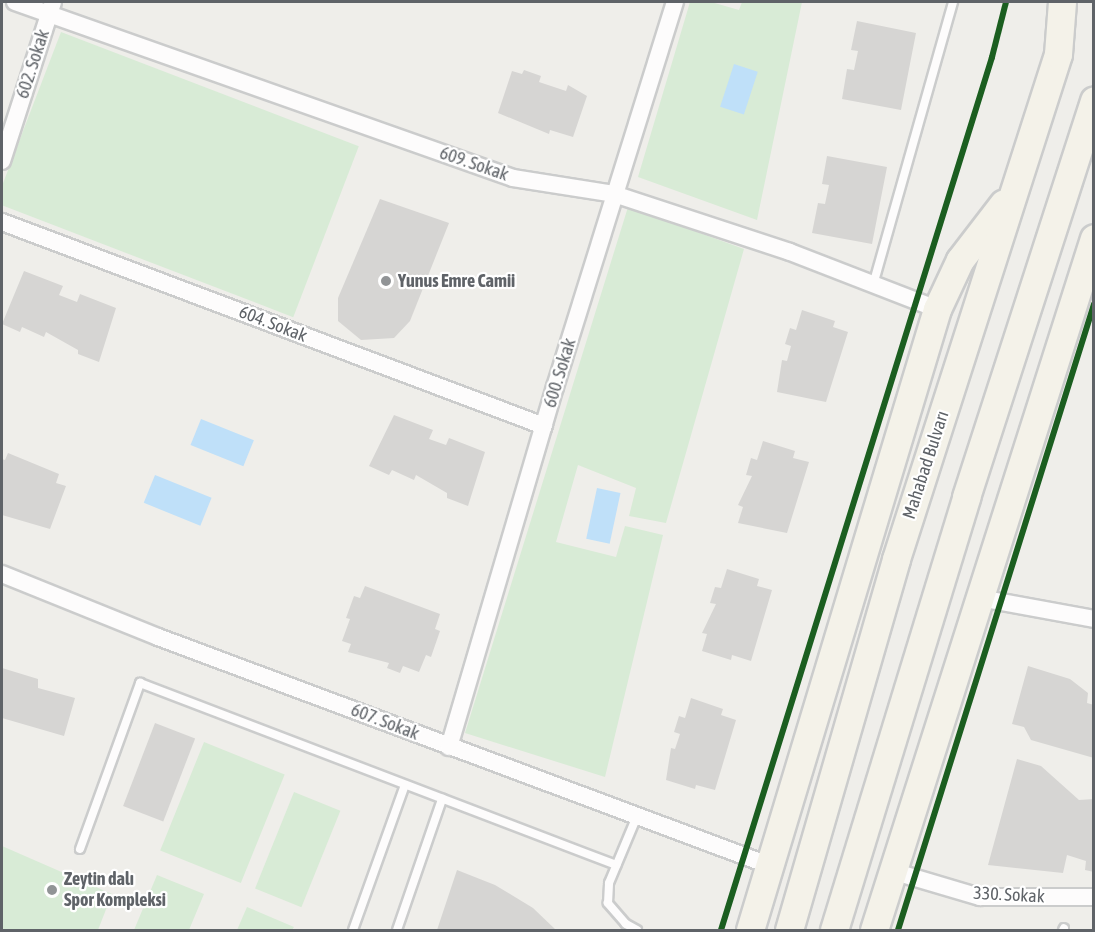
<!DOCTYPE html>
<meta charset="utf-8">
<style>
body{margin:0}
#map{position:relative;width:1095px;height:932px;overflow:hidden;background:#efeeea;font-family:"Asap Condensed",sans-serif}
div>[style]{position:absolute}
.green>*{inset:0;background:#d8ebd6;transform-origin:0 0}
.water>*{inset:0;background:#bfe0f9;transform-origin:0 0}
.building>*{inset:0;background:#d6d5d3;transform-origin:0 0}
.roads{filter:drop-shadow(2px 0 #cbcccc) drop-shadow(-2px 0 #cbcccc) drop-shadow(0 2px #cbcccc) drop-shadow(0 -2px #cbcccc)}
.lane>*{height:8px;margin:-4px;padding:0 4px;transform-origin:4px;border-radius:4px;background:#fdfcfc}
.street>*{height:16px;margin:-8px;padding:0 8px;transform-origin:8px;border-radius:8px;background:#fdfcfc}
.primary>*{height:27px;margin:-13.5px;padding:0 13.5px;transform-origin:13.5px;border-radius:13.5px;background:#f4f2e9}
.cycleway>*{height:6px;margin:-3px;padding:0 3px;transform-origin:3px;border-radius:3px;background:#1b5e20}
.dots>*{width:16px;height:16px;translate:-50% -50%;box-sizing:border-box;border:3px solid #fff;border-radius:50%}
span{translate:-50% -50%;white-space:nowrap;text-align:center;line-height:1.15;-webkit-text-stroke:4.5px #fff;paint-order:stroke}
.street-label{font-size:18px;color:#5f6368}
.poi-label{font-size:18px;color:#5f6368;font-weight:700}
.left{translate:0 -50%;text-align:left}
.frame{position:absolute;inset:0;border:3px solid #5f6368;pointer-events:none}
</style>
<div id="map">
<div class="green">
<i style="clip-path:polygon(690px 2px,711px 2px,739px 10px,742px 2px,802px 2px,757px 220px,638px 177px)"></i>
<i style="left:61px;top:32px;width:319px;height:183px;rotate:21deg"></i>
<i style="clip-path:polygon(628px 207px,744px 249px,666px 523px,629px 516px,636px 488px,578px 465px,556px 542px,616px 557px,625px 526px,663px 535px,605px 777px,465px 733px)"></i>
<i style="left:204px;top:742px;width:87px;height:117px;rotate:22deg"></i>
<i style="left:294px;top:792px;width:50px;height:104px;rotate:22deg"></i>
<i style="clip-path:polygon(2px 846px,112px 894px,98px 930px,2px 930px)"></i>
<i style="clip-path:polygon(157px 875px,204px 894px,189px 930px,134px 930px)"></i>
<i style="clip-path:polygon(247px 907px,294px 927px,292px 930px,237px 930px)"></i>
</div>
<div class="water">
<i style="left:734px;top:64px;width:25px;height:45px;rotate:18deg"></i>
<i style="left:201px;top:419px;width:57px;height:28px;rotate:22deg"></i>
<i style="left:155px;top:475px;width:61px;height:30px;rotate:22deg"></i>
<i style="left:597px;top:488px;width:24px;height:52px;rotate:12deg"></i>
</div>
<div class="building">
<i style="clip-path:polygon(857px 21px,916px 33px,901px 110px,842px 99px,847px 69px,854px 70px,858px 51px,851px 50px)"></i>
<i style="clip-path:polygon(524px 70px,541px 76px,539px 82px,566px 91px,568px 85px,587px 96px,573px 137px,550px 130px,549px 134px,498px 113px,512px 71px,522px 74px)"></i>
<i style="clip-path:polygon(827px 156px,887px 167px,872px 244px,812px 233px,818px 203px,825px 204px,829px 185px,822px 184px)"></i>
<i style="clip-path:polygon(380px 199px,449px 223px,410px 321px,394px 338px,361px 340px,338px 321px,338px 298px)"></i>
<i style="clip-path:polygon(24px 271px,63px 286px,59px 295px,77px 302px,80px 294px,116px 308px,99px 362px,78px 354px,78px 350px,46px 332px,44px 337px,22px 327px,20px 332px,2px 324px)"></i>
<i style="clip-path:polygon(802px 310px,835px 321px,833px 327px,848px 332px,826px 402px,777px 392px,782px 360px,787px 361px,791px 346px,785px 344px,790px 328px,796px 330px)"></i>
<i style="clip-path:polygon(394px 415px,433px 430px,429px 439px,446px 445px,449px 438px,485px 452px,468px 506px,447px 498px,447px 493px,416px 475px,414px 480px,392px 470px,389px 475px,369px 466px)"></i>
<i style="clip-path:polygon(763px 441px,795px 451px,793px 458px,809px 462px,787px 533px,738px 523px,743px 507px,738px 505px,752px 476px,746px 475px,751px 458px,757px 460px)"></i>
<i style="clip-path:polygon(8px 453px,59px 474px,56px 483px,66px 486px,50px 529px,2px 515px,2px 459px,5px 460px)"></i>
<i style="clip-path:polygon(727px 569px,759px 579px,757px 586px,772px 590px,751px 661px,732px 655px,731px 660px,702px 651px,707px 634px,702px 633px,716px 604px,710px 603px,715px 587px,721px 588px)"></i>
<i style="clip-path:polygon(365px 586px,440px 614px,435px 629px,440px 631px,431px 657px,426px 655px,419px 672px,403px 666px,400px 673px,387px 668px,389px 663px,348px 652px,351px 644px,342px 641px,350px 619px,346px 618px,354px 596px,360px 598px)"></i>
<i style="clip-path:polygon(1028px 666px,1070px 679px,1088px 693px,1087px 703px,1094px 705px,1094px 758px,1031px 740px,1024px 727px,1012px 724px)"></i>
<i style="clip-path:polygon(2px 668px,38px 679px,38px 688px,75px 698px,64px 736px,2px 718px)"></i>
<i style="clip-path:polygon(691px 698px,723px 709px,721px 715px,736px 720px,715px 790px,696px 785px,695px 789px,666px 780px,671px 748px,675px 749px,680px 734px,674px 732px,679px 716px,685px 718px)"></i>
<i style="left:155px;top:723px;width:43px;height:89px;rotate:21deg"></i>
<i style="clip-path:polygon(1017px 759px,1041px 766px,1079px 800px,1094px 799px,1094px 872px,1085px 870px,1086px 861px,1067px 855px,1063px 873px,988px 865px)"></i>
<i style="clip-path:polygon(457px 870px,495px 885px,533px 908px,556px 930px,437px 930px)"></i>
</div>
<div class="roads">
<div class="lane">
<i style="left:873px;top:285px;width:294px;rotate:-74.2deg"></i>
<i style="left:80px;top:849px;width:177px;rotate:-70.1deg"></i>
<i style="left:140px;top:683px;width:510px;rotate:20.92deg"></i>
<i style="left:353px;top:930px;width:154px;rotate:-70.3deg"></i>
<i style="left:397px;top:930px;width:139px;rotate:-71deg"></i>
<i style="left:637px;top:930px;width:13px;rotate:-151deg"></i>
<i style="left:626px;top:924px;width:28px;rotate:-131deg"></i>
<i style="left:608px;top:903px;width:20px;rotate:-87deg"></i>
<i style="left:609px;top:883px;width:73px;rotate:-67.3deg"></i>
<i style="left:1063px;top:930px;width:2px;rotate:-63deg"></i>
</div>
<div class="street">
<i style="left:15px;top:2px;width:528px;rotate:19.46deg"></i>
<i style="left:513px;top:178px;width:102px;rotate:9deg"></i>
<i style="left:614px;top:194px;width:185px;rotate:18.2deg"></i>
<i style="left:790px;top:252px;width:158px;rotate:21.2deg"></i>
<i style="left:2px;top:161px;width:167px;rotate:-72.2deg"></i>
<i style="left:2px;top:222px;width:579px;rotate:20.63deg"></i>
<i style="left:2px;top:574px;width:168px;rotate:22deg"></i>
<i style="left:158px;top:637px;width:654px;rotate:20.48deg"></i>
<i style="left:980px;top:598px;width:116px;rotate:10.4deg"></i>
<i style="left:449px;top:747px;width:375px;rotate:-73.6deg"></i>
<i style="left:555px;top:387px;width:403px;rotate:-72.7deg"></i>
<i style="left:892px;top:871px;width:92px;rotate:16.5deg"></i>
<i style="left:980px;top:897px;width:114px"></i>
</div>
<div class="primary">
<i style="left:750px;top:930px;width:649px;rotate:-73.24deg"></i>
<i style="left:937px;top:309px;width:54px;rotate:-64.9deg"></i>
<i style="left:960px;top:260px;width:71px;rotate:-52.5deg"></i>
<i style="left:789px;top:930px;width:386px;rotate:-73.9deg"></i>
<i style="left:896px;top:559px;width:530px;rotate:-72.21deg"></i>
<i style="left:1058px;top:54px;width:52px;rotate:-85.6deg"></i>
<i style="left:834px;top:930px;width:453px;rotate:-73deg"></i>
<i style="left:966px;top:497px;width:417px;rotate:-72.1deg"></i>
<i style="left:874px;top:930px;width:726px;rotate:-72.36deg"></i>
</div>
</div>
<div class="cycleway">
<i style="left:721px;top:930px;width:914px;rotate:-72.75deg"></i>
<i style="left:992px;top:57px;width:57px;rotate:-75.7deg"></i>
<i style="left:898px;top:930px;width:656px;rotate:-72.61deg"></i>
</div>
<div class="dots">
<i style="left:386px;top:281px;background:#919496"></i>
<i style="left:52px;top:890px;background:#919496"></i>
</div>
<div class="street-label">
<span style="left:33px;top:64px;rotate:-72deg">602. Sokak</span>
<span style="left:474px;top:164px;rotate:19deg">609. Sokak</span>
<span style="left:273px;top:324px;rotate:21deg">604. Sokak</span>
<span style="left:560px;top:373px;rotate:-73deg">600. Sokak</span>
<span style="left:926px;top:465px;rotate:-72deg">Mahabad Bulvarı</span>
<span style="left:385px;top:722px;rotate:21deg">607. Sokak</span>
<span style="left:1009px;top:895px;rotate:3deg">330. Sokak</span>
</div>
<div class="poi-label">
<span class="left" style="left:398px;top:281px">Yunus Emre Camii</span>
<span class="left" style="left:64px;top:890px">Zeytin dalı<br>Spor Kompleksi</span>
</div>
<div class="frame"></div>
</div>
